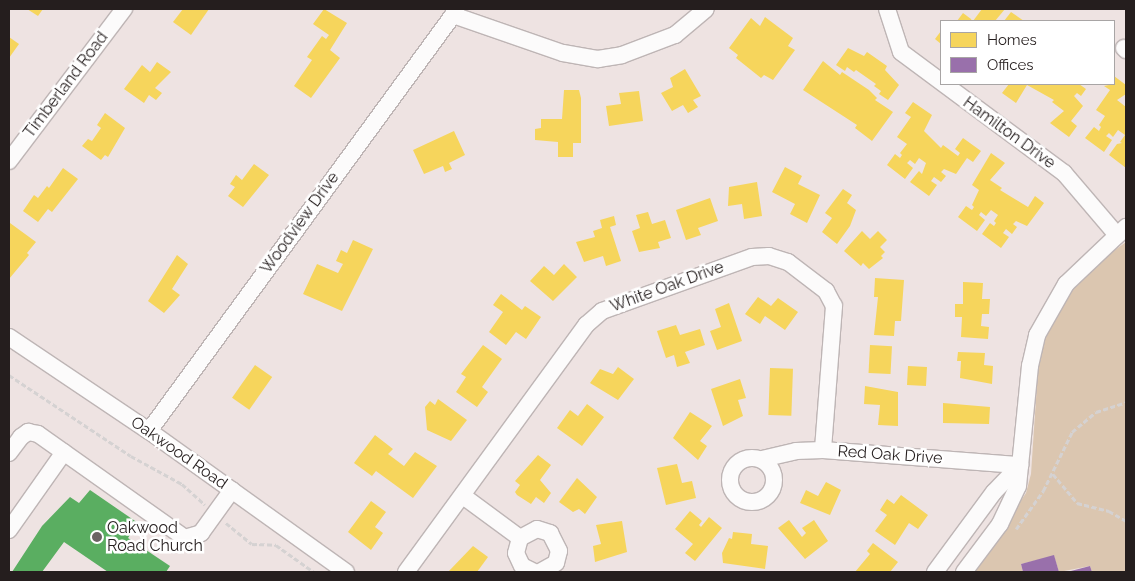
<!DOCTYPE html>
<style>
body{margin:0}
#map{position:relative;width:1135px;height:581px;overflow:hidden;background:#eee3e2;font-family:Raleway,sans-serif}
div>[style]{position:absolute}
.green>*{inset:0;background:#dbc6b0}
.homes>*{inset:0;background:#f6d55c;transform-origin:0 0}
.offices>*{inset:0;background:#9970ab}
.public>*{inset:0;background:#5aae61}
.path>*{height:2.5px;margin-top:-1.25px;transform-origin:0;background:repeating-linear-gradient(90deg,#d5d2d2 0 5px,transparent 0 7.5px)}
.roads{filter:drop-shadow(1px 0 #beb5b5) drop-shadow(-1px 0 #beb5b5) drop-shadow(0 1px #beb5b5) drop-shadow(0 -1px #beb5b5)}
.minor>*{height:16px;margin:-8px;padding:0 8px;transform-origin:8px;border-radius:8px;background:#fcfbfb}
.minor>.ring{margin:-8px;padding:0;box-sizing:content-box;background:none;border:16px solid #fcfbfb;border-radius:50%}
.dots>*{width:14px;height:14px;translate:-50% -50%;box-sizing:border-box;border:2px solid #fff;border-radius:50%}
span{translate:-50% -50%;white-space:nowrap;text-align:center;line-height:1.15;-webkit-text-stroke:5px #fff;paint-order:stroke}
.street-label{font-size:16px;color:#251e1e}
.poi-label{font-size:16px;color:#251e1e}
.left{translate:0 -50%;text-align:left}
.frame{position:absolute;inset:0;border:10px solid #251e1e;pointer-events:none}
.legend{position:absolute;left:940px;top:20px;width:175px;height:65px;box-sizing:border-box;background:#fff;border:1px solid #a8a5a5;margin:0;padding:6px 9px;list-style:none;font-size:15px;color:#251e1e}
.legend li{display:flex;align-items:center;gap:10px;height:25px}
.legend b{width:25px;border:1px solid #a8a5a5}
</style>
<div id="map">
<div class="green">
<i style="clip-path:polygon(1126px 242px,1126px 572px,1092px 572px,1090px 566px,1059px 572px,1054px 556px,1021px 564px,1023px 572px,972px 572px,1026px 493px,1031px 474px,1038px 369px,1044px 339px,1074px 287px,1097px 263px)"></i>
</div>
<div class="homes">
<i style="clip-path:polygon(27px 9px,43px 9px,38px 16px)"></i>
<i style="clip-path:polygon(183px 9px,209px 9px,191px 35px,173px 22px)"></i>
<i style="clip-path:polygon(324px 9px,347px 23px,330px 50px,340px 58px,311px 98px,294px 86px,312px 60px,307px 57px,322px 36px,326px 39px,329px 35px,313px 24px)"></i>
<i style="clip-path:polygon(982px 9px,1005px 9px,995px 21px,973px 21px)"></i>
<i style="clip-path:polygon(1011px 12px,1024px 21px,1004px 21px)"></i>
<i style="clip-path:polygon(963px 13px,971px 19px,972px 21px,957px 21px)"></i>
<i style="clip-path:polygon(765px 17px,793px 38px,788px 46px,795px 50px,773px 80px,764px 75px,761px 78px,736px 58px,738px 55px,729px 48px,751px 18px,760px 26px)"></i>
<i style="clip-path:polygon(941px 31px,941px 44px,935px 39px)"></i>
<i style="clip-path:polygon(9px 37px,19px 44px,9px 58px)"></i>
<i style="clip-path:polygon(848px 48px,864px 56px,867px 52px,887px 66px,885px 70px,899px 85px,888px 100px,879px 94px,881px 91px,874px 86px,876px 84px,856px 70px,854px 72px,847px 67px,845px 71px,836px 65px)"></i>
<i style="clip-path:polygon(823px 61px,840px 75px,842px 72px,869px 90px,877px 98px,875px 100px,893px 112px,872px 141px,855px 128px,857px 125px,803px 90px)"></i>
<i style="clip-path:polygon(157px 62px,171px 72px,155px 88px,162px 93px,156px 100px,149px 95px,144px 103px,124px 89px,142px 65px,150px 72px)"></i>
<i style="clip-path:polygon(685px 69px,701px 96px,693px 100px,698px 107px,688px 113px,683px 105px,672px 111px,661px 93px,673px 87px,670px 78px)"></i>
<i style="clip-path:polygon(1114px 76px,1126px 85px,1126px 94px,1117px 100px,1126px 107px,1126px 168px,1109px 155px,1117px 144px,1122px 143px,1120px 142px,1125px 135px,1118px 130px,1113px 137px,1109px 133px,1106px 136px,1112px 140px,1104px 152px,1085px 138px,1094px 127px,1099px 131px,1101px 127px,1099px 125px,1105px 116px,1096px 110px,1110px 90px,1104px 86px,1114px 84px)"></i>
<i style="clip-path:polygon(1009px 84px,1079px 84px,1086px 89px,1081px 96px,1077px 93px,1074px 96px,1083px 106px,1071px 121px,1077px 126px,1069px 137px,1050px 123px,1064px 111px,1052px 102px,1054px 100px,1027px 85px,1016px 103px,1002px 93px)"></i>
<i style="clip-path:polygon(564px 90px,579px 90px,581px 98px,581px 143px,573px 143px,573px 157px,558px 157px,558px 142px,535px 140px,535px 129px,541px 128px,541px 119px,562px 119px)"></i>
<i style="clip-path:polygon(639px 91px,643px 121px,609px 126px,606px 106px,621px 104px,619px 93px)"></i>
<i style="clip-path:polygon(913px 102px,932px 115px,924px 131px,941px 148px,943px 145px,958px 156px,960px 153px,955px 149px,963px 138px,981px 151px,973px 162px,967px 158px,956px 174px,944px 169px,941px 172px,946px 176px,941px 182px,934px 177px,931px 181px,937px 185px,929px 196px,910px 182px,919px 171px,922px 174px,926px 163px,919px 158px,915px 164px,910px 160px,907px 163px,913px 168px,905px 179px,887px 165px,895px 154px,900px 158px,902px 155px,900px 153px,907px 144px,897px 137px,911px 117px,905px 113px)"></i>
<i style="clip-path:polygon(105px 113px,125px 128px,108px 157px,105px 155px,101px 160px,82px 146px,88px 139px,92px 141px,101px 128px,97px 125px)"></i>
<i style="clip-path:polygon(454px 131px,465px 155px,449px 163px,452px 169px,445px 172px,443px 166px,424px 174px,413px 150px)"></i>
<i style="clip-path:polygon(991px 153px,1005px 163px,990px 180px,1002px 188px,1000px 190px,1028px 207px,1035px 196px,1044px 203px,1027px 226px,1016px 221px,1013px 224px,1017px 227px,1012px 234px,1006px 229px,1003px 233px,1009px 237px,1001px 248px,982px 234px,990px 223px,994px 226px,996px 223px,994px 221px,998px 215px,991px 210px,986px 216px,981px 212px,979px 215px,985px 220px,977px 231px,958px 217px,966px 206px,972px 210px,974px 207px,972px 205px,979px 190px,972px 185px)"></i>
<i style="clip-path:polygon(254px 164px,269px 175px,243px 207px,228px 196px,235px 187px,230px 184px,236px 175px,242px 180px)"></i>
<i style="clip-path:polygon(785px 167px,802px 176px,798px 184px,820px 195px,807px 223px,790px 214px,795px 204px,772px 192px)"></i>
<i style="clip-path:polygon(63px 168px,78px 179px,52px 212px,48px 209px,38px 222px,23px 211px,34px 195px,38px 198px,47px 186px,49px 188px)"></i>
<i style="clip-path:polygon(757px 182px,762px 216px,744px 219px,742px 204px,728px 206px,729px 187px)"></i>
<i style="clip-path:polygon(843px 189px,852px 195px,847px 203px,856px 210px,850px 226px,837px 244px,822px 232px,832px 218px,825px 213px)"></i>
<i style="clip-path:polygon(710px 198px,718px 221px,698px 228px,701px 235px,686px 240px,676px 210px)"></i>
<i style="clip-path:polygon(648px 212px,652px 224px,665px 220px,671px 238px,658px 242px,660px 248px,639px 252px,632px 231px,640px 228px,636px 215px)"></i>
<i style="clip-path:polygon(614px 216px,616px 225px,610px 227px,621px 261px,606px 266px,603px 256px,584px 262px,576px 242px,595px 237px,593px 231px,602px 228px,600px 220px)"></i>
<i style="clip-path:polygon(10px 223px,36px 242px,27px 253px,29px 255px,9px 279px)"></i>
<i style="clip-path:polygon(862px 231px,870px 239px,878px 231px,887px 240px,880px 247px,885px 252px,881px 256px,883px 258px,869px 269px,863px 263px,861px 266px,844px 251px)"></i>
<i style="clip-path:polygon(353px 240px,373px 249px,342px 311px,303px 294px,317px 264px,338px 273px,343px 264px,336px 261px,341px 250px,347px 253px)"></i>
<i style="clip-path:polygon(177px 255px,188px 264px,172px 289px,180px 295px,164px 313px,148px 301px)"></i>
<i style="clip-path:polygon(564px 264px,577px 277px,553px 301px,530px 281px,544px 266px,554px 275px)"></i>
<i style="clip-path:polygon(875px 278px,904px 280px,901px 321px,895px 321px,894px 336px,874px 335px,878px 297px,874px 297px)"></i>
<i style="clip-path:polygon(963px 282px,983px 283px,982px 299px,990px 299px,989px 314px,982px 314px,981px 326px,989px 327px,988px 339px,961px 337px,962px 317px,955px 317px,955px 304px,963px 304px)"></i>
<i style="clip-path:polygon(501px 294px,522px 310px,525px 306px,541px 317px,526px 339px,516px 332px,506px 345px,489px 332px,503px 312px,493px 305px)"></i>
<i style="clip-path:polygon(758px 297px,771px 306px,778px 298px,798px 312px,785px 330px,765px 316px,760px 324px,745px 314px)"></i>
<i style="clip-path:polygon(729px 303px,742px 341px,717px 350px,710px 331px,721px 327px,715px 309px)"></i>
<i style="clip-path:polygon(676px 325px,680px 335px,700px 329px,705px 345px,685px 352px,690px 363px,677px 367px,674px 355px,666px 358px,657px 331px)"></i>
<i style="clip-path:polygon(483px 345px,502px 359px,482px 387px,488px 392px,477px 407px,456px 392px,466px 377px,461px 374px)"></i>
<i style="left:870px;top:345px;width:22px;height:28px;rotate:3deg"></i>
<i style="clip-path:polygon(958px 352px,985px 353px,984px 365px,993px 366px,992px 384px,960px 378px,961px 361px,957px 361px)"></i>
<i style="left:255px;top:365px;width:21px;height:40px;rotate:35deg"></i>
<i style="left:908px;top:366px;width:19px;height:19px;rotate:3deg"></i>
<i style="clip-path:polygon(618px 367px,634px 379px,618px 400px,590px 383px,600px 369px,613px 374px)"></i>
<i style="left:770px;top:368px;width:23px;height:47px;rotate:2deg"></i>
<i style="clip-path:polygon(740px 379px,746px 398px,738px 400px,743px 416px,723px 426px,711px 389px)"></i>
<i style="clip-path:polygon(865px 386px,898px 392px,898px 426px,878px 425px,880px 405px,864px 404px)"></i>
<i style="clip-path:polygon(438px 399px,467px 420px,451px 441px,427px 430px,425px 407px,430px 401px,435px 405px)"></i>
<i style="clip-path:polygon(943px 403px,990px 407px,989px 424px,943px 423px)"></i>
<i style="clip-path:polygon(587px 404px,604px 417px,582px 446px,557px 428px,570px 410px,578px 416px)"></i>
<i style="clip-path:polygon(690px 412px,712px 426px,700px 441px,707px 446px,698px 460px,673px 438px)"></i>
<i style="clip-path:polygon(375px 435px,393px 449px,388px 454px,404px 466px,415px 452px,437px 466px,413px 498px,376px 471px,372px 476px,354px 463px)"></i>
<i style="clip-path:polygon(538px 455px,551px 465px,540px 480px,551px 493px,544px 503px,536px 497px,531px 504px,517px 495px,515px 492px,520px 485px,515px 481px)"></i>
<i style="clip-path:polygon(677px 464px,682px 483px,692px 481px,696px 498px,666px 505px,657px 468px)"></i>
<i style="clip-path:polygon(577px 478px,597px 497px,585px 514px,579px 509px,573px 512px,559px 502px)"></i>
<i style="clip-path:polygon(826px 482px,841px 490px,830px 515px,800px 503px,806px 490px,818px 496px)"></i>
<i style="clip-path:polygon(901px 495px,928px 515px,918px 529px,909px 523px,895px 545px,875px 531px,887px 515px,880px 510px,887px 499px,894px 504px)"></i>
<i style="clip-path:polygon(371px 501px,386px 512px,375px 527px,383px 533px,371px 550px,348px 532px)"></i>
<i style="clip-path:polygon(690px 511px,702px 521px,699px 525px,701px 527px,709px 517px,722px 528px,695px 561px,685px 553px,693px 544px,675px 529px)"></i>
<i style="clip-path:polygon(789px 520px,802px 537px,806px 533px,802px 528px,814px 520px,828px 541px,805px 559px,778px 528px)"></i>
<i style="clip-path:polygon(622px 521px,627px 552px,595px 562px,593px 546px,601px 544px,596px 525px)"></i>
<i style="clip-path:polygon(733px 532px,752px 534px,751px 544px,768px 546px,765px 569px,723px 563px,722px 553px,729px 538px,732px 539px)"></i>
<i style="clip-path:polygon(873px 543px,898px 562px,890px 572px,855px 572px,870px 554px,867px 551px)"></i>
<i style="clip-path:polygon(473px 546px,488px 557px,477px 572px,448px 572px)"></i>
</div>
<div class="offices">
<i style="clip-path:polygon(1054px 555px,1059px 572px,1023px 572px,1021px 564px)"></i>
<i style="clip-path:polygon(1090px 566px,1092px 572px,1067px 572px)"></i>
</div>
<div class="public">
<i style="clip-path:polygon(90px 490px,138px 523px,128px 538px,170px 566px,166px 572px,108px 572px,64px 542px,42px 572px,12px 572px,42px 526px,70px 497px,79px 503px)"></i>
</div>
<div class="path">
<i style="left:9px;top:375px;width:146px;rotate:33.6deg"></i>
<i style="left:131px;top:456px;width:58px;rotate:28.8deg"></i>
<i style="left:182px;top:484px;width:31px;rotate:42deg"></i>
<i style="left:1053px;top:474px;width:38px;rotate:50deg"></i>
<i style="left:1077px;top:503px;width:33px;rotate:14deg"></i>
<i style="left:1109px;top:511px;width:20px;rotate:30deg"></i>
<i style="left:226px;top:523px;width:33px;rotate:39deg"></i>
<i style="left:252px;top:544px;width:24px;rotate:2deg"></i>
<i style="left:276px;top:545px;width:47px;rotate:35.4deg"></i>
<i style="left:1016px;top:529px;width:47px;rotate:-54.6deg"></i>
<i style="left:1043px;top:491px;width:66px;rotate:-63.8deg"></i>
<i style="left:1072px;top:432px;width:31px;rotate:-40deg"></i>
<i style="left:1096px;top:412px;width:32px;rotate:-18deg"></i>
</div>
<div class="roads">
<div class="minor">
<i style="left:456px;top:9px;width:7px;rotate:117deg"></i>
<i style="left:453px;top:15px;width:116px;rotate:19.1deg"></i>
<i style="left:563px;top:53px;width:36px;rotate:10deg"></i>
<i style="left:598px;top:59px;width:24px;rotate:-9deg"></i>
<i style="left:622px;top:55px;width:57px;rotate:-20.7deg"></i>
<i style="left:675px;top:35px;width:40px;rotate:-40deg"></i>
<i style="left:887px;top:9px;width:45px;rotate:72deg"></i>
<i style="left:901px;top:52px;width:203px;rotate:36.6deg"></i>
<i style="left:1064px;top:173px;width:82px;rotate:49.5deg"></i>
<i style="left:1124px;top:48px;width:3px;rotate:45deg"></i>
<i style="left:9px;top:161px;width:191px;rotate:-52.9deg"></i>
<i style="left:9px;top:337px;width:169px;rotate:33.9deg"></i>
<i style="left:149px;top:431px;width:242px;rotate:35.6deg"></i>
<i style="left:149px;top:431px;width:515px;rotate:-53.84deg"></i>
<i style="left:9px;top:453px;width:20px;rotate:-53deg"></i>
<i style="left:21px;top:437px;width:9px;rotate:-36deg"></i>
<i style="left:28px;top:432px;width:10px;rotate:11deg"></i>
<i style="left:38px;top:434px;width:180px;rotate:35.3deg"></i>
<i style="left:185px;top:538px;width:17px;rotate:-17deg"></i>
<i style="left:201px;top:533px;width:53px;rotate:-54.2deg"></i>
<i class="ring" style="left:730px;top:458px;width:28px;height:28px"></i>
<i style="left:762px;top:459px;width:35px;rotate:-13deg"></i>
<i style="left:796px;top:451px;width:27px;rotate:-2deg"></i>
<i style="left:823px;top:450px;width:198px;rotate:4.4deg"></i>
<i style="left:463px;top:496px;width:71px;rotate:36.4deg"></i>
<i style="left:9px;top:530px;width:95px;rotate:-54.8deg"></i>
<i style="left:406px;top:572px;width:306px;rotate:-53.9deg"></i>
<i style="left:586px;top:325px;width:21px;rotate:-41deg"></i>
<i style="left:602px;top:311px;width:159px;rotate:-19.8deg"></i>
<i style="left:752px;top:257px;width:17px;rotate:-3deg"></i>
<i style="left:769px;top:256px;width:20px;rotate:18deg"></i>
<i style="left:788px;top:262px;width:48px;rotate:37.3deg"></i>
<i style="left:826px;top:291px;width:17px;rotate:62deg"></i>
<i style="left:834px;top:306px;width:144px;rotate:94.4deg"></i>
<i style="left:534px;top:572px;width:13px;rotate:-153deg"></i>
<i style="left:522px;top:566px;width:14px;rotate:-115deg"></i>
<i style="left:516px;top:553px;width:16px;rotate:-75deg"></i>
<i style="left:520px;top:538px;width:19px;rotate:-28deg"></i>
<i style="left:537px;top:529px;width:14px;rotate:17deg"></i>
<i style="left:550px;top:533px;width:20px;rotate:63deg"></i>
<i style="left:559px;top:551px;width:12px;rotate:104deg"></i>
<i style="left:556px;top:563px;width:18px;rotate:151deg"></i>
<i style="left:935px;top:572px;width:99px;rotate:-53.6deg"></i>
<i style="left:994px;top:492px;width:37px;rotate:-46deg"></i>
<i style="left:964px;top:572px;width:60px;rotate:-53.1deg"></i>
<i style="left:1000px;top:524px;width:42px;rotate:-64.7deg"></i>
<i style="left:1018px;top:486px;width:121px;rotate:-84.3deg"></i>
<i style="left:1030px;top:366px;width:32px;rotate:-77deg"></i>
<i style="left:1037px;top:335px;width:59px;rotate:-60.4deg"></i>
<i style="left:1066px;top:284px;width:83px;rotate:-43.5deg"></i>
</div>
</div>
<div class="dots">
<i style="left:97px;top:537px;background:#6b6363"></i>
</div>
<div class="street-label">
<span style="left:66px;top:85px;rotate:-53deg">Timberland Road</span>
<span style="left:1009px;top:133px;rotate:36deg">Hamilton Drive</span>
<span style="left:300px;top:223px;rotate:-54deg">Woodview Drive</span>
<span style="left:667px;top:287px;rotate:-20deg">White Oak Drive</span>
<span style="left:179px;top:453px;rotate:35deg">Oakwood Road</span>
<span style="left:890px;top:455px;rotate:4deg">Red Oak Drive</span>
</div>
<div class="poi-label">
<span class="left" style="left:107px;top:537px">Oakwood<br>Road Church</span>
</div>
<div class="frame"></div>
<ul class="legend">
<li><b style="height:14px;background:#f6d55c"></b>Homes</li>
<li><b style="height:14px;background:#9970ab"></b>Offices</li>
</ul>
</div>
